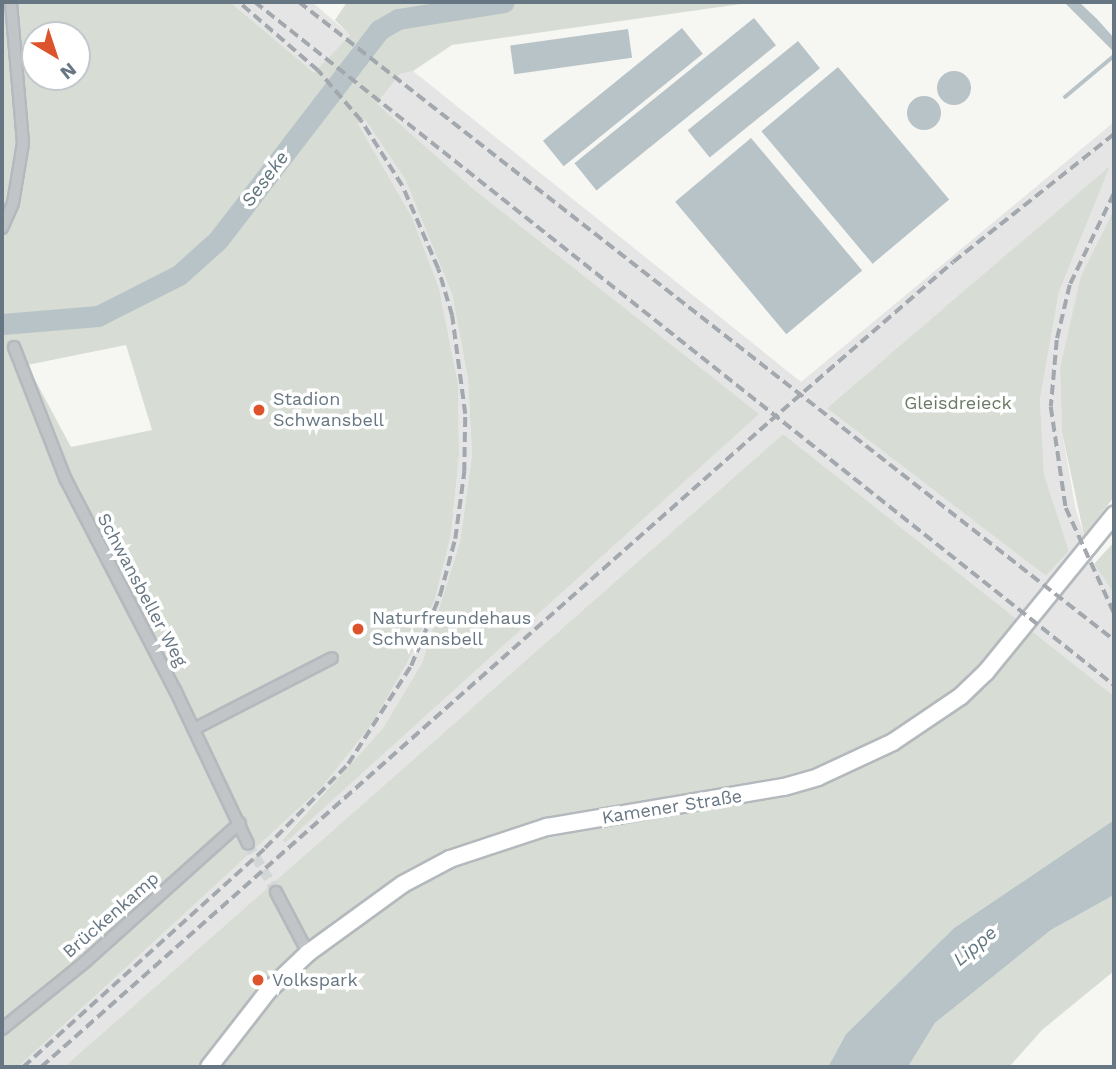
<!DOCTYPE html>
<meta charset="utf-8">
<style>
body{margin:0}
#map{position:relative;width:1116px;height:1069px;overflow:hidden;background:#f6f6f3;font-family:"Work Sans",sans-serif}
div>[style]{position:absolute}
.built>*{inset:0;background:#e4e5e4}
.green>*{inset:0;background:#d7ddd4}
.water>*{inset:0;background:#b8c3c7;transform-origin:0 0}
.round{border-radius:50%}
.stream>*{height:3.5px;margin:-1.75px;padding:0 1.75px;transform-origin:1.75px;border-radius:1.75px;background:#b8c3c7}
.river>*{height:21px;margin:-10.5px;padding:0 10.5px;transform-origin:10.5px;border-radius:10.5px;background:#b8c3c7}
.minor-tunnel>*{height:10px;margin-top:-5px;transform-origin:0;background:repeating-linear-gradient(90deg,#d2d6d7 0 10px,transparent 0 15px)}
.roads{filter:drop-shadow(2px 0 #b4b9bd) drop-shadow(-2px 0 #b4b9bd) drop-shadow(0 2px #b4b9bd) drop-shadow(0 -2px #b4b9bd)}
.minor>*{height:10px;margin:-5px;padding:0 5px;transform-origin:5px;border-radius:5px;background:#c1c5c8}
.secondary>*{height:16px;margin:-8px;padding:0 8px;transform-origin:8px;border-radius:8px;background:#fff}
.rail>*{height:3.5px;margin-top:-1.75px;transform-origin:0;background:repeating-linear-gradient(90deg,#a2a8ad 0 10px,transparent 0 15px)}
.dots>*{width:19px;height:19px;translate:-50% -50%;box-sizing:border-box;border:4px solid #fff;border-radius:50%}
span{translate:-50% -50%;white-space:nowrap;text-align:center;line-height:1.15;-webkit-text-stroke:7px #fff;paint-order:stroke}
.poi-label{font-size:18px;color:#667683}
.left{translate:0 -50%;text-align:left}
.park-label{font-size:18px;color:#697a65}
.street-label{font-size:18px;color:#667683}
.water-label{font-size:19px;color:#62777f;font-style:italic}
.frame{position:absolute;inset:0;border:4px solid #667683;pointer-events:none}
.north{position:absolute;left:21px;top:21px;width:70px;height:70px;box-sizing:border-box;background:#fff;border:2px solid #c2c8cd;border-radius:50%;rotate:141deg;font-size:19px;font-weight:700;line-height:28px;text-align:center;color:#667683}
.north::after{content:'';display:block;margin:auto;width:24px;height:32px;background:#dd542c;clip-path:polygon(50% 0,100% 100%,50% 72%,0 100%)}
</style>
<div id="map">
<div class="built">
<i style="clip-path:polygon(230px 2px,312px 2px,350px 35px,314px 74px)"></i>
<i style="clip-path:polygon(evenodd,413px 71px,801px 382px,1114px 122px,1114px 210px,1060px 368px,1062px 432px,1076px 511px,1094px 564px,1114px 594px,1114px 696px,783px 434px,64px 1067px,18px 1067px,323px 786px,372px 724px,407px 663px,435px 599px,451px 535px,459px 456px,458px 383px,439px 288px,412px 217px,358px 124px,361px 121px,365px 118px,405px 179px,452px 294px,468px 379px,472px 455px,460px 542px,422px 663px,383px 728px,282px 839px,284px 843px,758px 414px,471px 187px,377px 105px,400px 74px,413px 71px,1109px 168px,1059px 292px,1040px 399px,1044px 474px,1069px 551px,1046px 576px,828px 407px,1109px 168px)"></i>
</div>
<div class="green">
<i style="clip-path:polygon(evenodd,2px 2px,230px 2px,314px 73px,350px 35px,335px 20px,347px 2px,755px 2px,452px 45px,413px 71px,400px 74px,377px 104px,471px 187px,759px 414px,285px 843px,282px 840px,383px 728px,422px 663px,460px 542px,472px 455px,468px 379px,452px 294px,405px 179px,365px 119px,358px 124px,412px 217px,439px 288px,458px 383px,459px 456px,451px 535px,435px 599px,407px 663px,372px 724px,323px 786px,18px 1067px,2px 1067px,2px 2px,35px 35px,77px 35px,77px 77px,35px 77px,35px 35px,2px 2px,126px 345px,152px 430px,71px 447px,27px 365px,126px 345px)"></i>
<i style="clip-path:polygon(1110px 166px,1059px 292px,1040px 399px,1044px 474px,1069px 551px,1046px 576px,827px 408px)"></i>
<i style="clip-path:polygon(1114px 210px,1114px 497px,1084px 535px,1062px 432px,1060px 368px,1081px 276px)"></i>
<i style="clip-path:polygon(783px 434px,1114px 696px,1114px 820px,954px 928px,846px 1034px,828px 1067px,64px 1067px)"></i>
<i style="clip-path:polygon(1114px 542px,1114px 594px,1094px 564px)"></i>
<i style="clip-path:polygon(1114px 895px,1114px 971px,1042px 1030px,1009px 1067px,908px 1067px,935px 1023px,1051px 930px)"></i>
</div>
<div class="water">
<i style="clip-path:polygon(1064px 2px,1079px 2px,1097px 19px,1114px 38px,1114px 52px)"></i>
<i style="left:754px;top:18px;width:35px;height:231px;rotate:51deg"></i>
<i style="left:682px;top:28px;width:33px;height:179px;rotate:51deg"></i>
<i style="left:628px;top:29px;width:29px;height:119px;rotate:82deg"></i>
<i style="left:798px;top:41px;width:35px;height:142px;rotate:51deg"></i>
<i style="left:838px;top:67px;width:173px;height:100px;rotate:50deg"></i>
<i class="round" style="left:937px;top:71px;width:34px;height:34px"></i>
<i class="round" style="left:907px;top:96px;width:34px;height:34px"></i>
<i style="left:751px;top:138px;width:173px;height:99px;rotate:50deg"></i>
<i style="clip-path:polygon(1114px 820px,1114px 895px,1051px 930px,935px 1023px,908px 1067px,828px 1067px,846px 1034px,954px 928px)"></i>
</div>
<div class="stream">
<i style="left:1065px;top:97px;width:64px;rotate:-39.9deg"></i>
</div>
<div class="river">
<i style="left:2px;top:324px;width:96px;rotate:-4.8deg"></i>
<i style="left:98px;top:316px;width:91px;rotate:-26.8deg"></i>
<i style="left:179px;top:275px;width:52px;rotate:-41.9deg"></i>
<i style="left:218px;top:240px;width:265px;rotate:-52.5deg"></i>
<i style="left:379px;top:30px;width:22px;rotate:-30deg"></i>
<i style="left:398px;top:19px;width:107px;rotate:-9.1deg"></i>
</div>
<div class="minor-tunnel">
<i style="left:248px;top:844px;width:56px;rotate:59.7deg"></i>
</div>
<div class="roads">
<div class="minor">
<i style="left:2px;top:228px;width:27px;rotate:-66deg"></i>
<i style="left:13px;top:203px;width:61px;rotate:-80.5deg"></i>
<i style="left:23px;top:143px;width:142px;rotate:-94.9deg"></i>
<i style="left:14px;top:347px;width:141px;rotate:68.7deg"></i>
<i style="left:65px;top:478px;width:239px;rotate:62.6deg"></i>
<i style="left:175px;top:690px;width:170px;rotate:64.6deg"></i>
<i style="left:194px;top:729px;width:155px;rotate:-27.2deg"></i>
<i style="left:276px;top:892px;width:69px;rotate:62.3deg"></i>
<i style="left:2px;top:1029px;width:107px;rotate:-38.9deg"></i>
<i style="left:85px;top:962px;width:208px;rotate:-41.9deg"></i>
</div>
<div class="secondary">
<i style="left:209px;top:1067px;width:98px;rotate:-52.1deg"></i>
<i style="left:269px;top:990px;width:54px;rotate:-43.5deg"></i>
<i style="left:308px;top:953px;width:117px;rotate:-36deg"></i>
<i style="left:403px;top:884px;width:53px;rotate:-28deg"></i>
<i style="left:450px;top:859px;width:102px;rotate:-18.3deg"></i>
<i style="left:547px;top:827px;width:240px;rotate:-9.6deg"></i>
<i style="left:784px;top:787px;width:35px;rotate:-16deg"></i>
<i style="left:818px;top:777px;width:83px;rotate:-25deg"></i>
<i style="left:893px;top:742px;width:82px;rotate:-34.1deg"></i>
<i style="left:961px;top:696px;width:35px;rotate:-44deg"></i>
<i style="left:986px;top:672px;width:203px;rotate:-50.8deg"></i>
</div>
</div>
<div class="rail">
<i style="left:255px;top:2px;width:1097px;rotate:38.49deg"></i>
<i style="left:299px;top:2px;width:1035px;rotate:38.05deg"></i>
<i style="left:1114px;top:194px;width:101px;rotate:115.8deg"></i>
<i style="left:1070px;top:285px;width:57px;rotate:103.3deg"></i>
<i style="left:1057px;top:340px;width:67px;rotate:95.1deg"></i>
<i style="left:1051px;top:407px;width:102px;rotate:81.6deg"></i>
<i style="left:1066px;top:508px;width:115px;rotate:65.4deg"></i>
<i style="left:23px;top:1067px;width:326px;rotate:-42.1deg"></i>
<i style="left:265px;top:848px;width:118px;rotate:-45.3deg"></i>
<i style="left:348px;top:764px;width:117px;rotate:-57.3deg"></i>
<i style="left:411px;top:666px;width:77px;rotate:-67.8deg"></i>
<i style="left:440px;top:595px;width:58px;rotate:-75deg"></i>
<i style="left:455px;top:539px;width:68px;rotate:-82.3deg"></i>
<i style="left:464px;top:472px;width:58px;rotate:-89deg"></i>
<i style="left:465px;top:414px;width:99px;rotate:-97.6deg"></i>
<i style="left:452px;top:316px;width:49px;rotate:-106.6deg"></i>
<i style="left:438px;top:269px;width:90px;rotate:-113.4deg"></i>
<i style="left:402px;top:186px;width:77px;rotate:-122.2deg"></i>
<i style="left:361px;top:121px;width:66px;rotate:-130.7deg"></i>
<i style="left:318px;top:71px;width:106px;rotate:-139.2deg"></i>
<i style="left:41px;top:1067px;width:974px;rotate:-41.55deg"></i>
<i style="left:770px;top:421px;width:242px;rotate:-41deg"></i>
<i style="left:953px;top:262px;width:206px;rotate:-38.5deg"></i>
</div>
<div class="dots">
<i style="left:259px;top:410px;background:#dd542c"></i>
<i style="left:358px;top:629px;background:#dd542c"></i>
<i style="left:258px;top:980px;background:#dd542c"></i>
</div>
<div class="poi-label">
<span class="left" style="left:273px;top:410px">Stadion<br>Schwansbell</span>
<span class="left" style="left:372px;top:629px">Naturfreundehaus<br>Schwansbell</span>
<span class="left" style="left:272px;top:980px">Volkspark</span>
</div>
<div class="park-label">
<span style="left:958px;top:403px">Gleisdreieck</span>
</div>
<div class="street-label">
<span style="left:142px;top:590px;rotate:62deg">Schwansbeller Weg</span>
<span style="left:672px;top:807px;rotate:-9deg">Kamener Straße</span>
<span style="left:111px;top:915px;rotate:-41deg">Brückenkamp</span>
</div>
<div class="water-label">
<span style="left:265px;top:179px;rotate:-53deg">Seseke</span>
<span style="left:975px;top:946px;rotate:-40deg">Lippe</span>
</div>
<div class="frame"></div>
<div class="north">N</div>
</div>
